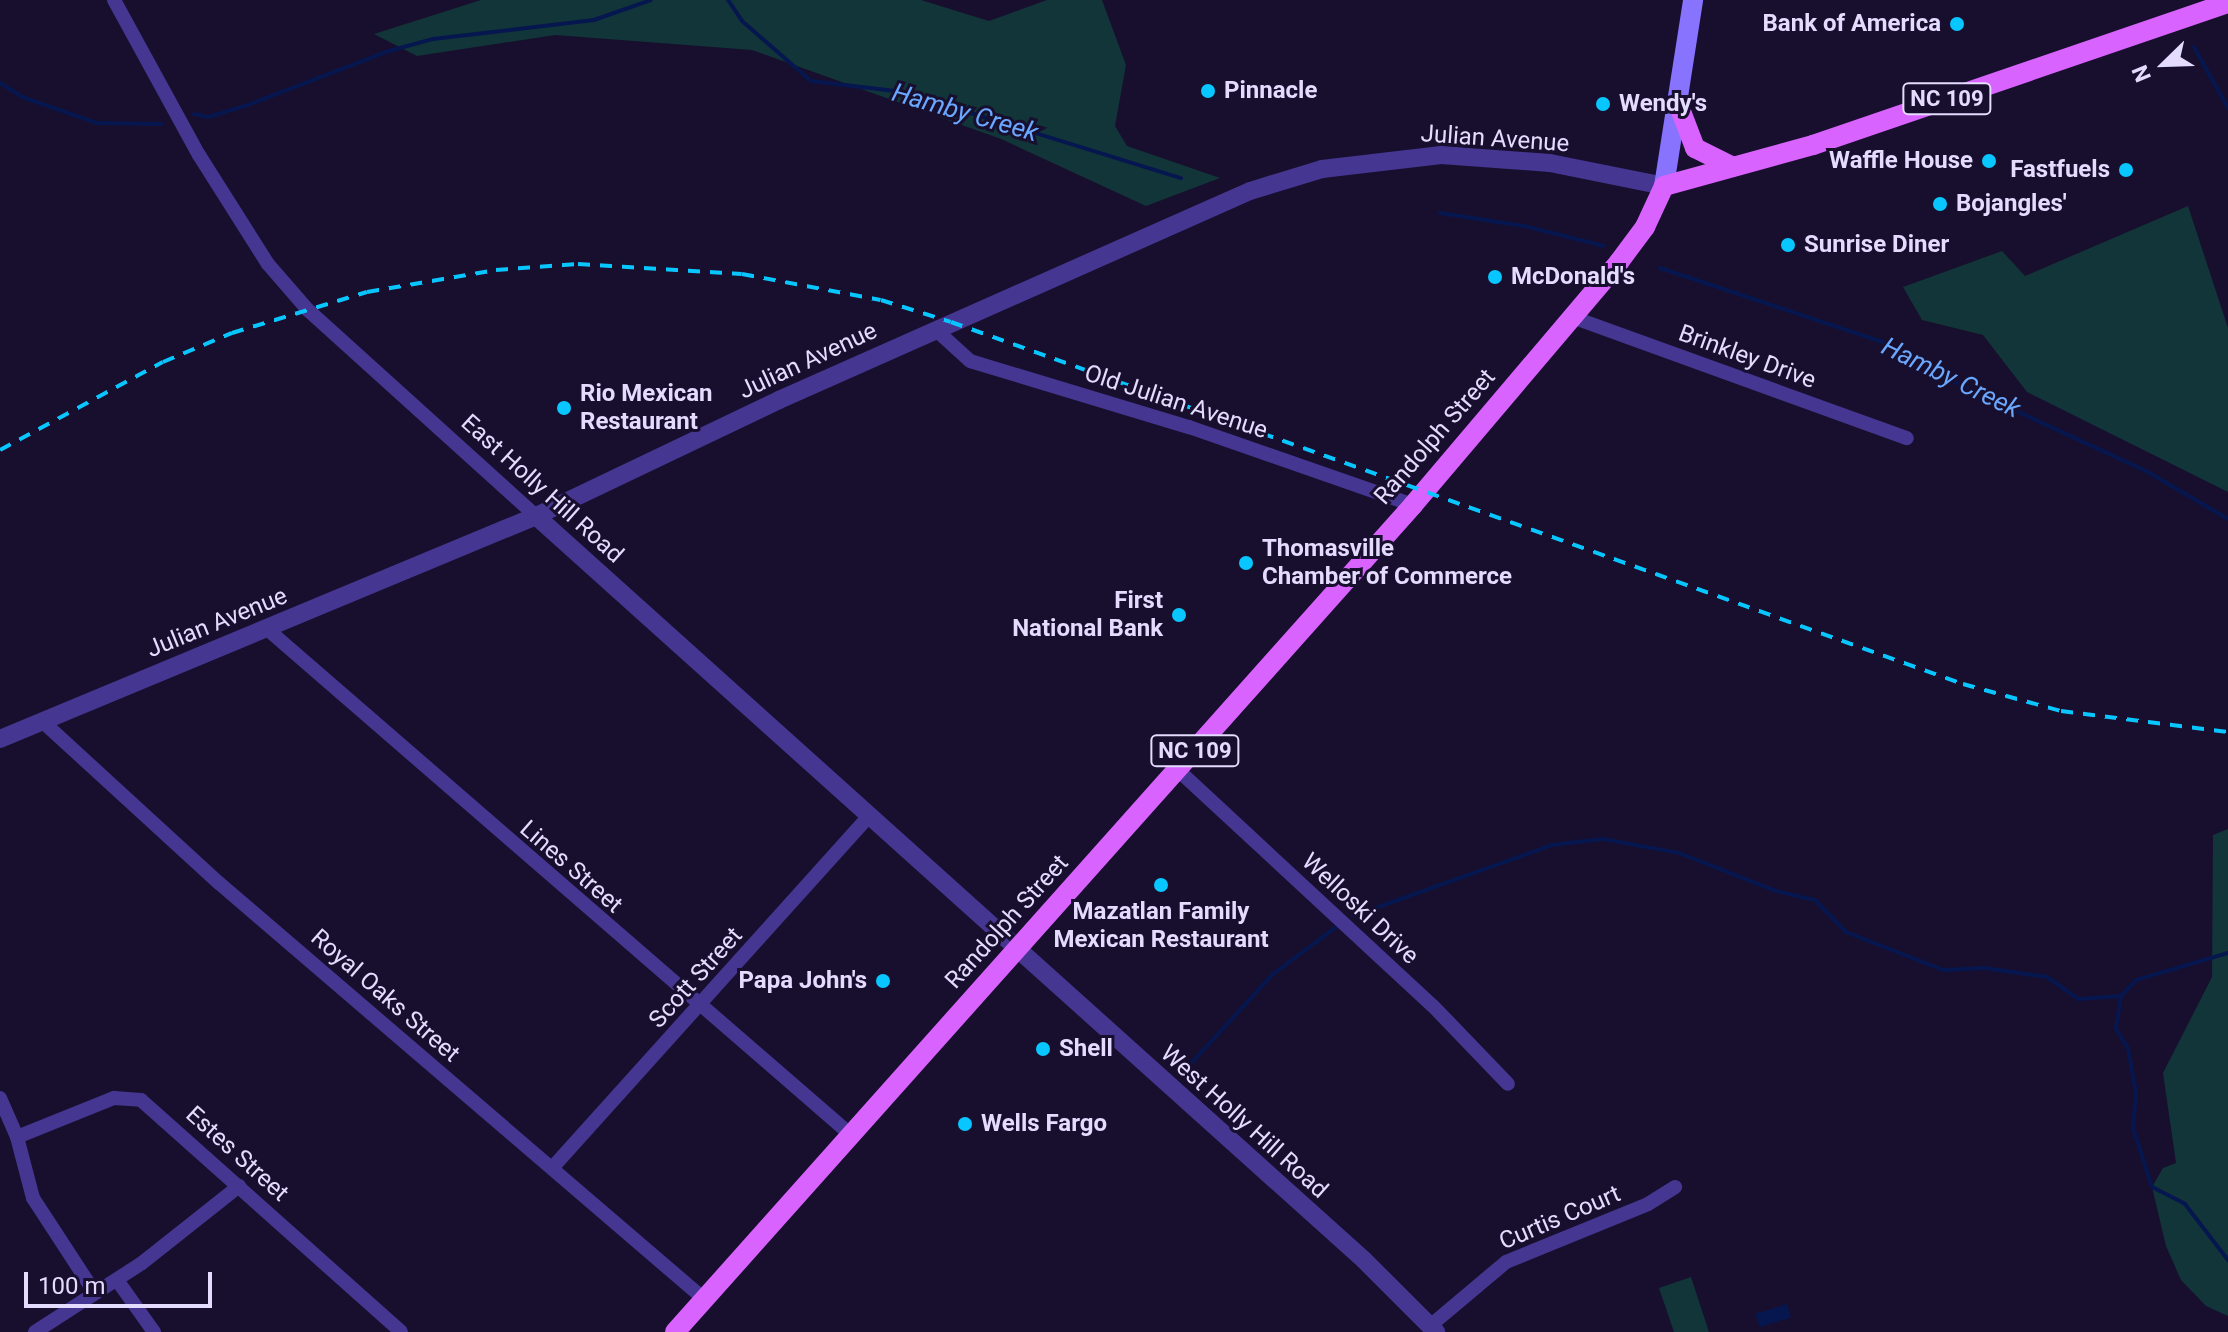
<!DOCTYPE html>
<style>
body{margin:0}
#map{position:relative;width:2228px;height:1332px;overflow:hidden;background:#180f2e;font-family:Roboto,sans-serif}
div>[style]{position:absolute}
.green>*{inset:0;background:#113538}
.water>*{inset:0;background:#061750;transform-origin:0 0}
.stream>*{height:4px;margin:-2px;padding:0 2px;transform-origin:2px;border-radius:2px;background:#061750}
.minor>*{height:14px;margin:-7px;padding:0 7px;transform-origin:7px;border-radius:7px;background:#453691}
.tertiary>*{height:18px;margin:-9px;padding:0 9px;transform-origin:9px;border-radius:9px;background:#453691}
.secondary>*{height:20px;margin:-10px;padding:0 10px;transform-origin:10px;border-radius:10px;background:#8873ff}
.primary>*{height:20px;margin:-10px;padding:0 10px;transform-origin:10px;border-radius:10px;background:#d963ff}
.rail>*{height:4px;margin-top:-2px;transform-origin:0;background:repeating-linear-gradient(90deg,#08c6ff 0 12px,transparent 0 22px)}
.dots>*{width:22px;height:22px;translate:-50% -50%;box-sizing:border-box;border:4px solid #180f2e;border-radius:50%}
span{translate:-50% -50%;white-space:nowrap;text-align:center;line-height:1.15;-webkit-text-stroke:6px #180f2e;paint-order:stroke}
.shield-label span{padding:2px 6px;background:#180f2e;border:2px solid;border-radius:6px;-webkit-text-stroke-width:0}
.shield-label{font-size:22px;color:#e4dcff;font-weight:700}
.poi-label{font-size:24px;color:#e4dcff;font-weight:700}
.right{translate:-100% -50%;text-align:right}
.left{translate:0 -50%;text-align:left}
.street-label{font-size:24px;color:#e4dcff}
.water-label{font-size:26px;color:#6aa7ff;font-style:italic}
.north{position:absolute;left:2124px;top:24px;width:80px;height:80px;-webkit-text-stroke:6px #180f2e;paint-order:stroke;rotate:247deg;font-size:22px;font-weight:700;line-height:32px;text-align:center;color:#e4dcff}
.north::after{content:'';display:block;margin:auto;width:28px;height:36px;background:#e4dcff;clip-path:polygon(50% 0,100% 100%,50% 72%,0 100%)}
.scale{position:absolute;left:24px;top:1272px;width:188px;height:36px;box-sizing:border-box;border:4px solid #e4dcff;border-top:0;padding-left:10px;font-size:24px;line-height:28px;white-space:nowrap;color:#e4dcff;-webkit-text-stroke:6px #180f2e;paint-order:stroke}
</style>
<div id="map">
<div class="green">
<i style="clip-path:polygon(481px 0,921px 0,989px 21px,1047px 0,1102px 0,1126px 65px,1115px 126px,1127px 146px,1220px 178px,1146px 206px,1001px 139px,752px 50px,555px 35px,417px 56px,374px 34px)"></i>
<i style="clip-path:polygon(2188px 206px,2228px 328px,2228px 492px,2027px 392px,1983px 335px,1922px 320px,1903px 287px,2002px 251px,2025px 276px)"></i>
<i style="clip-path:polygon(2228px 829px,2228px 1316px,2206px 1306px,2181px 1280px,2166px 1246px,2152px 1187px,2163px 1168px,2176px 1163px,2163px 1073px,2212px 977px,2213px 835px)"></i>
<i style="clip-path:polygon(1691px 1277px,1709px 1332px,1674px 1332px,1659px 1288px)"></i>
</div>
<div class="water">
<i style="left:1787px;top:1304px;width:14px;height:33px;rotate:73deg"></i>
</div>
<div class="stream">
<i style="left:728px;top:0;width:25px;rotate:56deg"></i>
<i style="left:742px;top:21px;width:91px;rotate:41deg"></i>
<i style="left:811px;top:81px;width:93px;rotate:6.8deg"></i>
<i style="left:903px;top:92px;width:291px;rotate:17.2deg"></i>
<i style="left:2194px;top:47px;width:70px;rotate:60.9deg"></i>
<i style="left:0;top:83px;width:26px;rotate:32deg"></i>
<i style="left:22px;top:97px;width:79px;rotate:19.1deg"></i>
<i style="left:97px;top:123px;width:64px;rotate:0.9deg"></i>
<i style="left:194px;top:114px;width:14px;rotate:12deg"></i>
<i style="left:208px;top:117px;width:42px;rotate:-16.7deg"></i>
<i style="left:248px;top:105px;width:151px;rotate:-21deg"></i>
<i style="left:389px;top:51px;width:46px;rotate:-15.3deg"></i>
<i style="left:433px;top:39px;width:162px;rotate:-6.7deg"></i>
<i style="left:594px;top:20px;width:60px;rotate:-19.3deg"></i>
<i style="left:1440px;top:213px;width:85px;rotate:8.8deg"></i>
<i style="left:1524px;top:226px;width:82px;rotate:14deg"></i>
<i style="left:1660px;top:268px;width:243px;rotate:18.4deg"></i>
<i style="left:1891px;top:345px;width:80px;rotate:30.1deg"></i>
<i style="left:1960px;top:385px;width:205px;rotate:24.8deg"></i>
<i style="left:2146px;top:471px;width:95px;rotate:30.3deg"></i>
<i style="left:1353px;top:916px;width:211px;rotate:-19.6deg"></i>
<i style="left:1552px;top:845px;width:51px;rotate:-6.7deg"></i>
<i style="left:1603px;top:839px;width:77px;rotate:10.4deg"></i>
<i style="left:1679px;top:853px;width:104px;rotate:21.4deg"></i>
<i style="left:1776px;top:891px;width:40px;rotate:13deg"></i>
<i style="left:1815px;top:900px;width:45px;rotate:45.9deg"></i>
<i style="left:1846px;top:932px;width:104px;rotate:21.4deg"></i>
<i style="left:1943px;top:970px;width:41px;rotate:-2.8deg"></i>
<i style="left:1984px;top:968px;width:64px;rotate:8.1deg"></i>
<i style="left:2047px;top:977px;width:39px;rotate:35deg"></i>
<i style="left:2079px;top:999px;width:42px;rotate:-4.1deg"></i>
<i style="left:2228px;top:953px;width:96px;rotate:163.6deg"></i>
<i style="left:2136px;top:980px;width:22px;rotate:133deg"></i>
<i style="left:2121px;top:996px;width:33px;rotate:99deg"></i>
<i style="left:2116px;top:1029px;width:22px;rotate:58deg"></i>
<i style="left:2128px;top:1048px;width:46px;rotate:79.9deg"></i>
<i style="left:2136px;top:1093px;width:35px;rotate:95deg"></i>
<i style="left:2133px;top:1128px;width:62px;rotate:72.1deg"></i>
<i style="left:2152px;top:1187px;width:37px;rotate:27deg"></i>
<i style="left:2185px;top:1204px;width:71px;rotate:52.5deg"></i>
<i style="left:1185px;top:1070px;width:130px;rotate:-47.5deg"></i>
<i style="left:1273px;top:974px;width:79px;rotate:-36.7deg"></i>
</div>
<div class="minor">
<i style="left:114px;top:0;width:177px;rotate:61.3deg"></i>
<i style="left:199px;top:155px;width:129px;rotate:57.7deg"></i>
<i style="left:268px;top:264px;width:61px;rotate:49deg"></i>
<i style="left:308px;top:310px;width:307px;rotate:42.1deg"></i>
<i style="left:1572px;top:317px;width:356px;rotate:19.9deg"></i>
<i style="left:935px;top:329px;width:47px;rotate:42.4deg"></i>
<i style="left:970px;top:361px;width:229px;rotate:16.8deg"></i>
<i style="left:1189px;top:427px;width:237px;rotate:19.2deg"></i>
<i style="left:266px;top:628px;width:774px;rotate:40.91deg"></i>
<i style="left:42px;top:721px;width:240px;rotate:42.5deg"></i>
<i style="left:219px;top:883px;width:639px;rotate:40.62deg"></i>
<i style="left:1178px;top:770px;width:347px;rotate:42.8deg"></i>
<i style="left:1433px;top:1006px;width:108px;rotate:46.1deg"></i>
<i style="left:0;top:1098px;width:43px;rotate:66.4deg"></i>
<i style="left:17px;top:1137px;width:63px;rotate:75.3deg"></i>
<i style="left:33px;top:1198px;width:113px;rotate:56.9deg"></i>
<i style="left:17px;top:1137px;width:105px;rotate:-21.9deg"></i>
<i style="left:114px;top:1098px;width:27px;rotate:4deg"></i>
<i style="left:141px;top:1100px;width:348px;rotate:41.7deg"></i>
<i style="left:553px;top:1167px;width:472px;rotate:-48deg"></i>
<i style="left:117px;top:1280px;width:64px;rotate:54.6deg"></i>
<i style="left:1430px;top:1326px;width:99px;rotate:-40.1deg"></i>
<i style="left:1506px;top:1262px;width:153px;rotate:-22.2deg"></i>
<i style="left:1648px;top:1204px;width:32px;rotate:-32deg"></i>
<i style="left:35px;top:1332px;width:127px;rotate:-32.8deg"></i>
<i style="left:142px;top:1263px;width:124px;rotate:-38.4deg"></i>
</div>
<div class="tertiary">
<i style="left:536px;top:516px;width:1113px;rotate:41.94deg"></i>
<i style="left:1364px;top:1260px;width:102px;rotate:45deg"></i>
<i style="left:0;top:739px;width:581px;rotate:-22.59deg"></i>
<i style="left:536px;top:516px;width:269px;rotate:-25.5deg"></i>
<i style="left:779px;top:400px;width:515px;rotate:-23.93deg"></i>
<i style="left:1250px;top:191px;width:75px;rotate:-17deg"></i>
<i style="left:1322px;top:169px;width:120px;rotate:-6.7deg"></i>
<i style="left:1441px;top:155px;width:109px;rotate:4.2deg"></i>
<i style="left:1550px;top:163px;width:116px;rotate:11.4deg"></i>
</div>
<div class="secondary">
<i style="left:1664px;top:186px;width:188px;rotate:-81.1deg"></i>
</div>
<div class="primary">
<i style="left:1679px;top:106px;width:45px;rotate:69.1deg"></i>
<i style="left:1695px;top:148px;width:42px;rotate:26.6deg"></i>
<i style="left:675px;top:1332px;width:1108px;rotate:-48.25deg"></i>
<i style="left:1413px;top:505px;width:319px;rotate:-49.7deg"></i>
<i style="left:1619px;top:262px;width:44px;rotate:-53.4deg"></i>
<i style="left:1645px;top:227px;width:45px;rotate:-65.1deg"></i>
<i style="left:1664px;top:186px;width:155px;rotate:-15.4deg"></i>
<i style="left:1813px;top:145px;width:439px;rotate:-18.9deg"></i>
</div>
<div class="rail">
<i style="left:0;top:450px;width:185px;rotate:-28.4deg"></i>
<i style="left:163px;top:362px;width:75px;rotate:-22.8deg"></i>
<i style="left:232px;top:333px;width:141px;rotate:-16.9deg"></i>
<i style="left:367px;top:292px;width:131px;rotate:-9.7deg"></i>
<i style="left:496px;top:270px;width:82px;rotate:-4.2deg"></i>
<i style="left:578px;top:264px;width:164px;rotate:3.5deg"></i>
<i style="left:742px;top:274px;width:141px;rotate:10.6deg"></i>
<i style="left:881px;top:300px;width:73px;rotate:17.4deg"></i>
<i style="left:951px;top:322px;width:1075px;rotate:19.68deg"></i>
<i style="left:1963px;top:684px;width:102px;rotate:15.4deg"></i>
<i style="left:2061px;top:711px;width:168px;rotate:7.2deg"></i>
</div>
<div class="dots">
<i style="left:1957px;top:24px;background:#08c6ff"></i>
<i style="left:1208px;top:91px;background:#08c6ff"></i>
<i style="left:1603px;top:104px;background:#08c6ff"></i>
<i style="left:1989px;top:161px;background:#08c6ff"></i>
<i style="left:2126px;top:170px;background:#08c6ff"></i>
<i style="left:1940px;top:204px;background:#08c6ff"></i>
<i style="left:1788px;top:245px;background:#08c6ff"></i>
<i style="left:1495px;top:277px;background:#08c6ff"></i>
<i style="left:564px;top:408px;background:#08c6ff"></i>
<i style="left:1246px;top:563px;background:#08c6ff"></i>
<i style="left:1179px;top:615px;background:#08c6ff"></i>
<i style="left:1161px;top:885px;background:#08c6ff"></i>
<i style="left:883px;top:981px;background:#08c6ff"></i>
<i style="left:1043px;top:1049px;background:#08c6ff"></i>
<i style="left:965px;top:1124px;background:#08c6ff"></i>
</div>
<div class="shield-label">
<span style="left:1947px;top:99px">NC 109</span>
<span style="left:1195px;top:751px">NC 109</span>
</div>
<div class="poi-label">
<span class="right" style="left:1941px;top:24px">Bank of America</span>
<span class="left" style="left:1224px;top:91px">Pinnacle</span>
<span class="left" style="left:1619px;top:104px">Wendy's</span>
<span class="right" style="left:1973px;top:161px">Waffle House</span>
<span class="right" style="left:2110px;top:170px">Fastfuels</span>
<span class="left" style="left:1956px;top:204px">Bojangles'</span>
<span class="left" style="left:1804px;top:245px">Sunrise Diner</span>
<span class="left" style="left:1511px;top:277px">McDonald's</span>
<span class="left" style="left:580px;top:408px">Rio Mexican<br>Restaurant</span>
<span class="left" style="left:1262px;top:563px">Thomasville<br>Chamber of Commerce</span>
<span class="right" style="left:1163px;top:615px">First<br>National Bank</span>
<span style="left:1161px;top:926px">Mazatlan Family<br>Mexican Restaurant</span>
<span class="right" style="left:867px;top:981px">Papa John's</span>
<span class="left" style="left:1059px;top:1049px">Shell</span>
<span class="left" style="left:981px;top:1124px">Wells Fargo</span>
</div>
<div class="street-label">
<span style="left:1495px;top:139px;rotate:4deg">Julian Avenue</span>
<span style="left:1747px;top:357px;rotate:20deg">Brinkley Drive</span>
<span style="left:808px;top:361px;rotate:-25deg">Julian Avenue</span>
<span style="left:1176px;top:402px;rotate:18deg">Old Julian Avenue</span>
<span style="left:1435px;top:437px;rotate:-49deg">Randolph Street</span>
<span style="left:542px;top:489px;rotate:42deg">East Holly Hill Road</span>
<span style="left:217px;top:623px;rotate:-22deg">Julian Avenue</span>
<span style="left:571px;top:867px;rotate:41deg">Lines Street</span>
<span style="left:1360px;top:909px;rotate:43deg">Welloski Drive</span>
<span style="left:1007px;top:922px;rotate:-48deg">Randolph Street</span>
<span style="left:696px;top:978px;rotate:-48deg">Scott Street</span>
<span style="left:385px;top:996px;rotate:41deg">Royal Oaks Street</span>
<span style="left:1244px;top:1122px;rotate:42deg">West Holly Hill Road</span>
<span style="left:237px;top:1154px;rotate:42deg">Estes Street</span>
<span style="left:1560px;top:1218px;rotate:-23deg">Curtis Court</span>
</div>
<div class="water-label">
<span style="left:965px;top:113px;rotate:16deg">Hamby Creek</span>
<span style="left:1951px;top:378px;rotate:26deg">Hamby Creek</span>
</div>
<div class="north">N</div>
<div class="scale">100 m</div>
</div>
